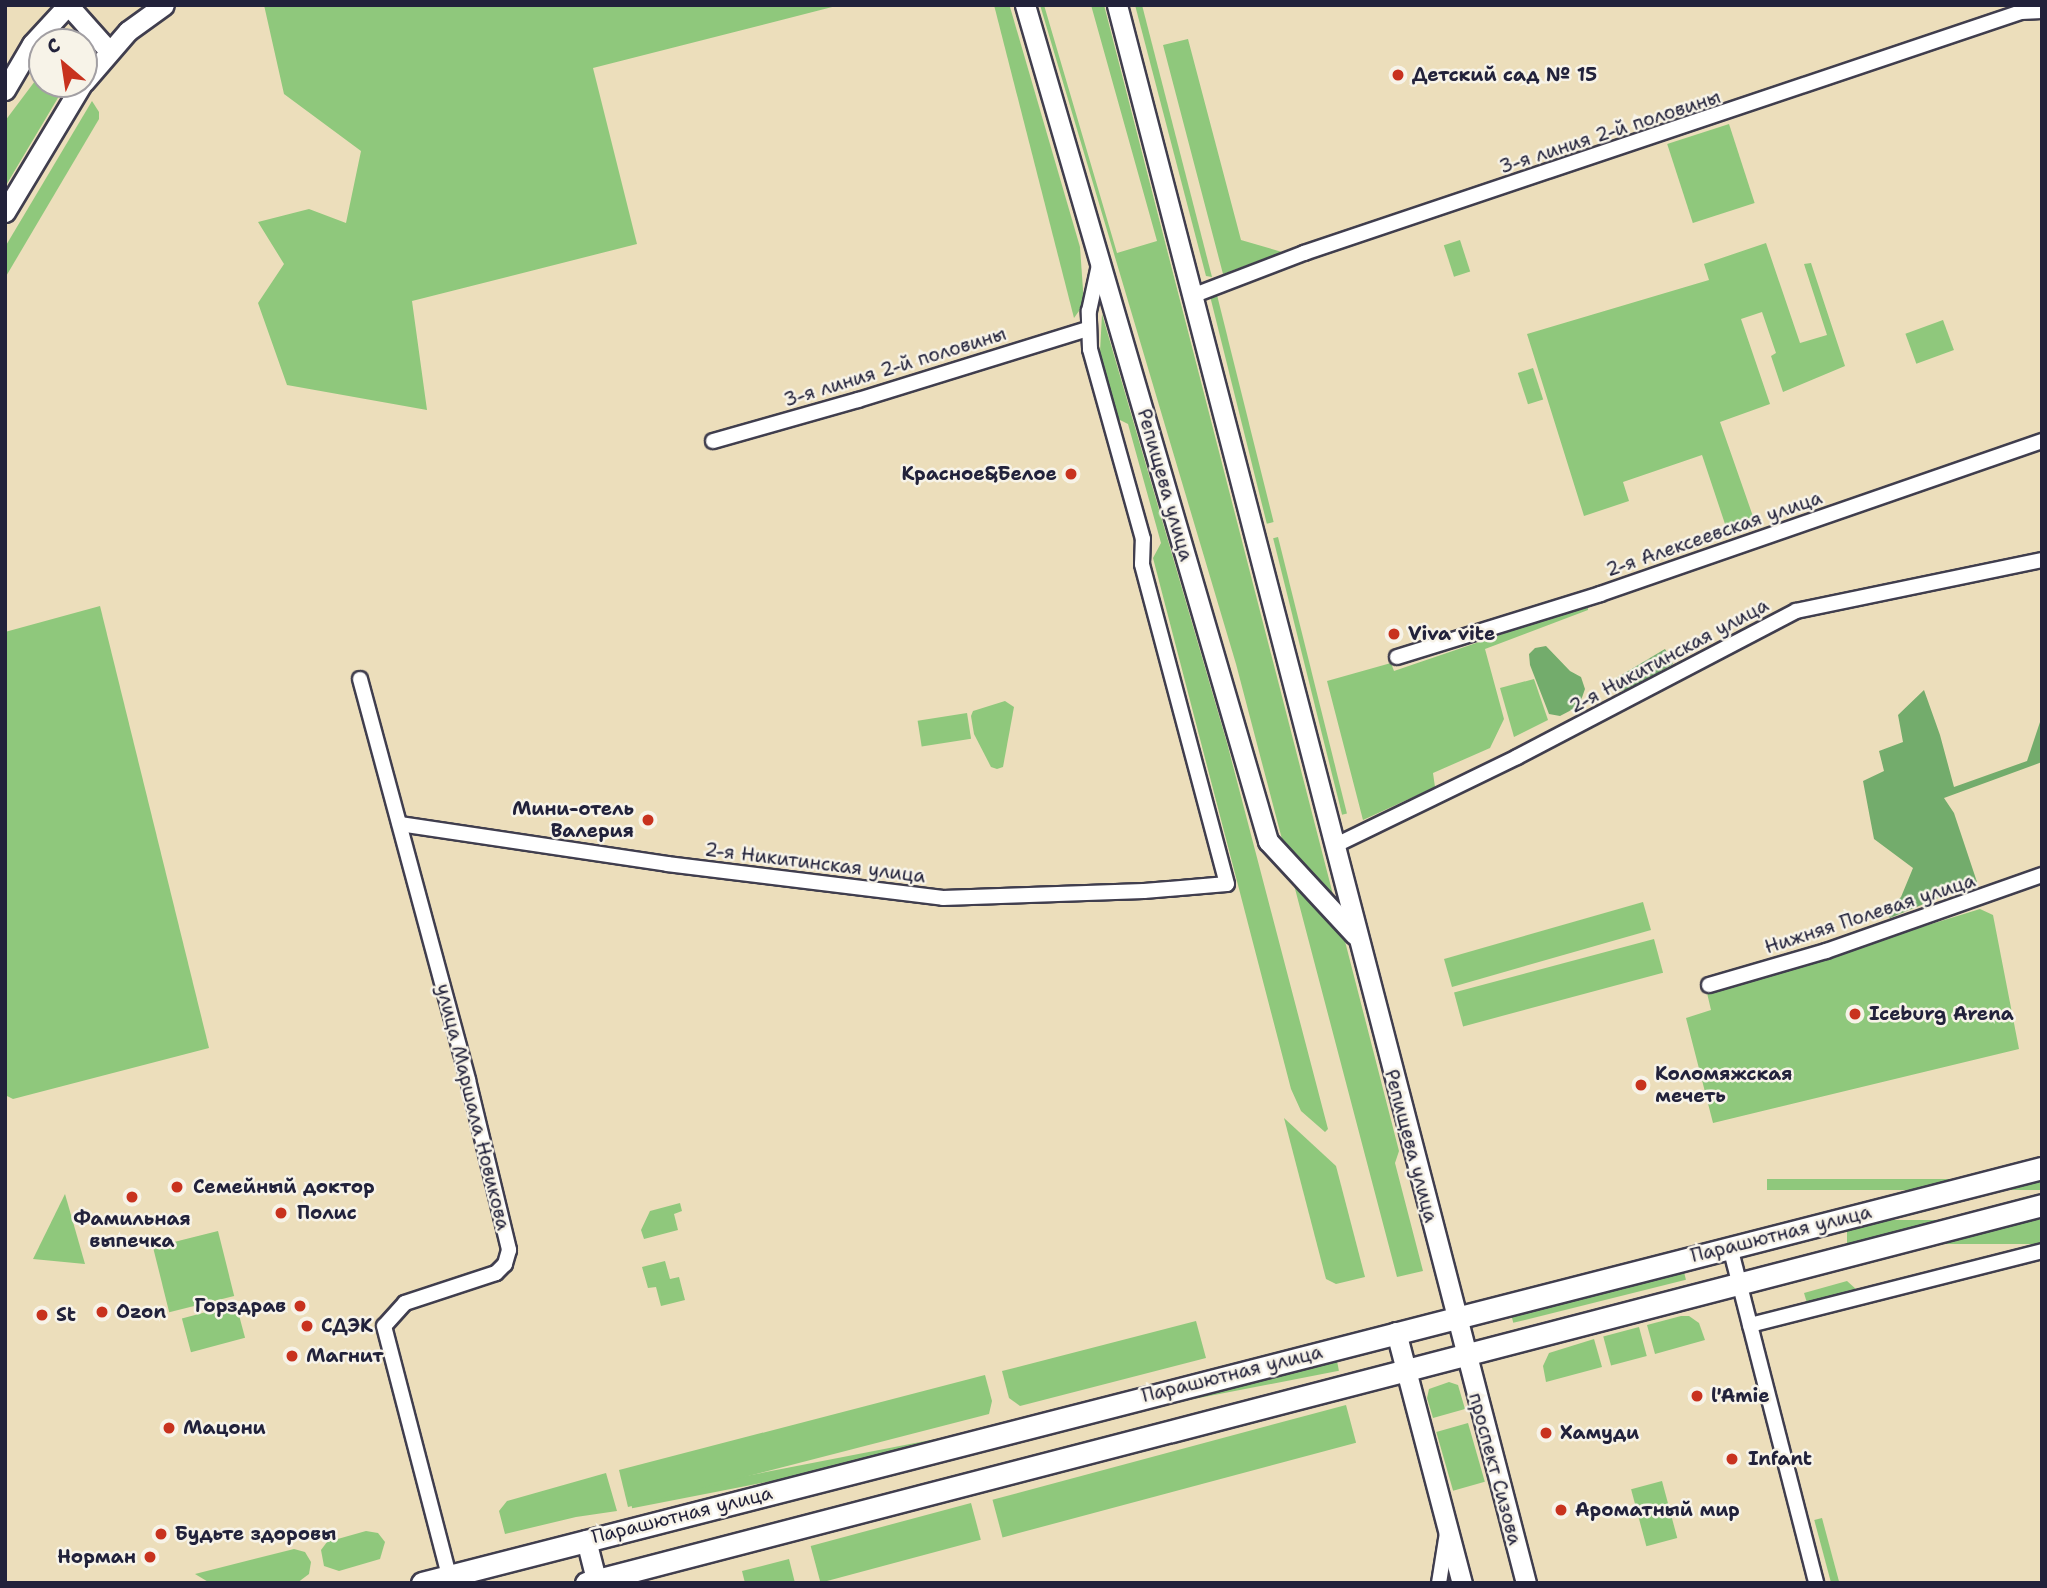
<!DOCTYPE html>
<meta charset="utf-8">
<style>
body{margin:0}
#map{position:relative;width:2047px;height:1588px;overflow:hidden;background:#ecdebb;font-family:"Shantell Sans",sans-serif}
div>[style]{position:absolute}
.green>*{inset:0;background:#8fc87c;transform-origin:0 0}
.forest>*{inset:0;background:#73ac6c}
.roads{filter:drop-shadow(2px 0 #403e4e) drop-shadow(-2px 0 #403e4e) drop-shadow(0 2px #403e4e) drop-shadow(0 -2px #403e4e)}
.street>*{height:14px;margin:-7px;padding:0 7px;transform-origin:7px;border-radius:7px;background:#fff}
.secondary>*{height:19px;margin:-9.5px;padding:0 9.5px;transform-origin:9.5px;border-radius:9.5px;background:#fff}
.primary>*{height:21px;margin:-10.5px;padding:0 10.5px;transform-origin:10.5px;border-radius:10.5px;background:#fff}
.dots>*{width:19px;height:19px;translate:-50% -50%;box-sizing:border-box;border:4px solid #f7f3e8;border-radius:50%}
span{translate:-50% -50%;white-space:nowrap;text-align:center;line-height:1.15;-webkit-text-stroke:5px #f7f3e8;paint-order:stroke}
.poi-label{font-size:19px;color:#22223b;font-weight:700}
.left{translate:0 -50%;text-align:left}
.right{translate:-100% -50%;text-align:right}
.street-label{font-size:19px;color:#22223b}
.frame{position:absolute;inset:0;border:7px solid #22223b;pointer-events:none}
.north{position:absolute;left:28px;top:28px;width:70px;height:70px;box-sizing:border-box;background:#f7f3e8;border:2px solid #a29fa3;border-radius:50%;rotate:331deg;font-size:19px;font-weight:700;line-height:28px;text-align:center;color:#22223b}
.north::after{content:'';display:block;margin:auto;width:24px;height:32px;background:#c8321e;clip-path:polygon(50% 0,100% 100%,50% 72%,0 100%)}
</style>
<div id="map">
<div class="green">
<i style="clip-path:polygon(264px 5px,840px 5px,593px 68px,637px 244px,412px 301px,427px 410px,287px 385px,258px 303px,284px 264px,258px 222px,309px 209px,346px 223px,361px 151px,284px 94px)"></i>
<i style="clip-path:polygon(994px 5px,1010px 7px,1080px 247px,1084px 304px,1074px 318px)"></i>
<i style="clip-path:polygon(1040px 5px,1044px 5px,1117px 253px,1157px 241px,1091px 5px,1104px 5px,1399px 1151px,1395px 1163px,1423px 1271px,1397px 1277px,1236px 664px)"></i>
<i style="clip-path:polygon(1135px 5px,1142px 5px,1212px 277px,1206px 276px)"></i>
<i style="clip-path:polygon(1188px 39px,1241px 240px,1282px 252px,1223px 274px,1163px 45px)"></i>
<i style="clip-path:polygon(41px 73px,42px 84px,65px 86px,5px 187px,5px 121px)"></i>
<i style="clip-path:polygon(92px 101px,99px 112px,99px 119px,5px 278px,5px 247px)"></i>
<i style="left:1729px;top:124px;width:83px;height:65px;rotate:72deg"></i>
<i style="left:1460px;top:240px;width:33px;height:17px;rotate:72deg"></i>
<i style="clip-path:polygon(1766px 243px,1800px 343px,1827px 335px,1804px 264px,1811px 263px,1845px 366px,1783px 392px,1771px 356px,1776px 353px,1762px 312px,1741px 319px,1770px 404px,1720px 422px,1756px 525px,1729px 536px,1702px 455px,1623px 482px,1629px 501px,1584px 516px,1527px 334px,1709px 280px,1704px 264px)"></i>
<i style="left:1217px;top:295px;width:234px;height:7px;rotate:76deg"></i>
<i style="clip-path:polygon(1102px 314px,1227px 743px,1328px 1129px,1325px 1132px,1301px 1111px,1291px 1089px,1153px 558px,1161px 543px,1128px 424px,1118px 419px,1100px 352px)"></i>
<i style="left:1943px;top:320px;width:32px;height:40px;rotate:70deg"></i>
<i style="left:1533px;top:368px;width:33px;height:16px;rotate:72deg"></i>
<i style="left:1278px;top:537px;width:285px;height:5px;rotate:76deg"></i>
<i style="clip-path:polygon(1588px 605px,1588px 610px,1485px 649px,1504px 719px,1490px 748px,1433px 773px,1435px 787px,1363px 820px,1327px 681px,1391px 663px,1394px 671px)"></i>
<i style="clip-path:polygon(100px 606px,209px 1048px,13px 1099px,5px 1095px,5px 632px)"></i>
<i style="clip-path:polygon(1534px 679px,1548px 720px,1514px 737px,1500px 688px)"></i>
<i style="clip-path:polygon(1005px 701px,1014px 707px,1003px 767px,997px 769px,991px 767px,974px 734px,971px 716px,973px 711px)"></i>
<i style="left:967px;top:713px;width:26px;height:50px;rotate:81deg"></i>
<i style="left:1643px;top:902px;width:29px;height:207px;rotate:74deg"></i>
<i style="clip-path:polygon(1980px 909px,1993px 915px,2019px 1049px,1713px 1123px,1686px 1018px,1711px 1010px,1707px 993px)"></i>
<i style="left:1654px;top:939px;width:35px;height:207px;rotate:75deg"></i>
<i style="clip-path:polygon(1284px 1118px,1336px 1166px,1365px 1277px,1336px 1284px,1326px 1279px)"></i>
<i style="left:2042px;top:1179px;width:11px;height:275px;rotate:90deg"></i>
<i style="clip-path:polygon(65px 1194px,85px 1264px,33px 1259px)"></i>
<i style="clip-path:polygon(680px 1203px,682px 1211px,674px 1214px,678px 1230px,644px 1239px,641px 1230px,650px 1211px)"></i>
<i style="left:2042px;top:1220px;width:24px;height:195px;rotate:90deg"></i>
<i style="left:218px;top:1231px;width:67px;height:67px;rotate:76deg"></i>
<i style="clip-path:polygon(665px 1261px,670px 1279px,679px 1277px,685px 1300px,661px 1306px,656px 1287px,648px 1288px,642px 1267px)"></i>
<i style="left:1684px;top:1272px;width:8px;height:178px;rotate:76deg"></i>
<i style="clip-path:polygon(1847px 1281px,1857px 1290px,1807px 1303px,1804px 1293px)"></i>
<i style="left:236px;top:1304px;width:35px;height:56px;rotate:75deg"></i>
<i style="clip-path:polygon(1681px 1316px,1689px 1316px,1699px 1323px,1705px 1340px,1655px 1354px,1647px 1325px)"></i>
<i style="clip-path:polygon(1196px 1321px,1206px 1358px,1020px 1406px,1009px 1398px,1002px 1371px)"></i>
<i style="left:1639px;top:1327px;width:30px;height:37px;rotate:75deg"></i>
<i style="clip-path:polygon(1594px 1339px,1602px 1367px,1546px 1382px,1543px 1366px,1549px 1353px)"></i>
<i style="left:1337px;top:1361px;width:10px;height:720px;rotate:79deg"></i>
<i style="clip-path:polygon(985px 1375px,992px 1401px,989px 1414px,628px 1507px,619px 1470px)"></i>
<i style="clip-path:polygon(1449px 1382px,1458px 1385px,1465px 1409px,1433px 1418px,1427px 1398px,1429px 1389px)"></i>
<i style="left:1346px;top:1405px;width:39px;height:366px;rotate:75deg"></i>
<i style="left:1468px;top:1423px;width:61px;height:33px;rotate:74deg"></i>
<i style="clip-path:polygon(606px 1473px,617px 1511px,576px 1517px,505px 1534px,499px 1511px,507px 1501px)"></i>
<i style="left:1662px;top:1481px;width:59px;height:32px;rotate:75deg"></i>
<i style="left:971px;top:1503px;width:38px;height:166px;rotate:75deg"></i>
<i style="left:1822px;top:1518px;width:67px;height:8px;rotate:75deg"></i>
<i style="clip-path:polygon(366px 1531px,378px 1533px,385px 1542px,380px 1559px,339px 1571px,324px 1566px,321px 1550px,327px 1542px)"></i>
<i style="clip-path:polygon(294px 1549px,305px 1552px,311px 1562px,309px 1574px,297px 1583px,210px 1583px,195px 1574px)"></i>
<i style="clip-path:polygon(789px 1559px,795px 1583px,745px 1583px,742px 1571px)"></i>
</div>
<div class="forest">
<i style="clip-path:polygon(1546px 646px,1570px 671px,1581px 677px,1585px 689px,1579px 706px,1560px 716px,1549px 714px,1530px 665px,1529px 654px,1535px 648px)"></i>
<i style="clip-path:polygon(1665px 649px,1673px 664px,1627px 691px,1613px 691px,1608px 683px)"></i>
<i style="clip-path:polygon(1924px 690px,1940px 735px,1954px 787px,2027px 761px,2042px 716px,2042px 762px,1944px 798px,1954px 813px,1977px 882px,1890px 918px,1885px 912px,1901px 897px,1913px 868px,1874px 839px,1863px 781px,1884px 771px,1879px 751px,1903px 742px,1898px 715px)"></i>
</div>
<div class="roads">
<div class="street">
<i style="left:1192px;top:296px;width:120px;rotate:-21deg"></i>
<i style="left:1304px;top:253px;width:756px;rotate:-18.58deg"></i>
<i style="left:2021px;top:12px;width:21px;rotate:-3deg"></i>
<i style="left:713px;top:441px;width:151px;rotate:-15.8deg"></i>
<i style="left:858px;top:400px;width:240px;rotate:-17.2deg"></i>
<i style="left:1397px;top:657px;width:213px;rotate:-17.2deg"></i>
<i style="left:1600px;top:594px;width:468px;rotate:-19.1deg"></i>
<i style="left:360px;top:679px;width:415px;rotate:74.9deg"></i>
<i style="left:468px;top:1080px;width:175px;rotate:76.4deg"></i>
<i style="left:509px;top:1250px;width:15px;rotate:106deg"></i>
<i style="left:505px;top:1264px;width:13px;rotate:135deg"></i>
<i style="left:496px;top:1273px;width:96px;rotate:161.8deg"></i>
<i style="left:405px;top:1303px;width:31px;rotate:132deg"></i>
<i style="left:384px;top:1326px;width:258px;rotate:75.4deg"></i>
<i style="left:400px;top:824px;width:270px;rotate:8.5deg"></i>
<i style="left:667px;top:864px;width:278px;rotate:7deg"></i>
<i style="left:943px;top:898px;width:201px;rotate:-2deg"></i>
<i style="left:1144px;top:891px;width:83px;rotate:-4.8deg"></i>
<i style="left:1227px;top:884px;width:331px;rotate:-104.9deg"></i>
<i style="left:1142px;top:564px;width:25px;rotate:-88deg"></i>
<i style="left:1143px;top:539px;width:197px;rotate:-105.6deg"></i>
<i style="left:1090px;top:349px;width:38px;rotate:-92deg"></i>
<i style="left:1089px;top:311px;width:47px;rotate:-77.7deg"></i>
<i style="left:1334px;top:846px;width:203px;rotate:-25.9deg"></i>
<i style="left:1517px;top:757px;width:315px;rotate:-27.6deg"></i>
<i style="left:1796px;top:611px;width:251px;rotate:-11.7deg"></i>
<i style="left:1709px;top:985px;width:122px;rotate:-16.2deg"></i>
<i style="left:1826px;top:951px;width:229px;rotate:-19.4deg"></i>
<i style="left:1730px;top:1247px;width:347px;rotate:75.6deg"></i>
<i style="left:1750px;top:1325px;width:301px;rotate:-14.2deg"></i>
<i style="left:1439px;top:1583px;width:51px;rotate:-80.9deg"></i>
</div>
<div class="secondary">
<i style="left:1025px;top:5px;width:871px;rotate:73.79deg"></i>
<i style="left:1268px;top:841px;width:128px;rotate:47.2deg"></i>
<i style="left:1117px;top:5px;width:1630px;rotate:75.47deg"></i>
<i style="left:84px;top:82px;width:67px;rotate:-49.2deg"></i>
<i style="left:128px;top:31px;width:44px;rotate:-35.8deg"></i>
<i style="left:5px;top:90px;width:53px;rotate:-59.6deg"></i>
<i style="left:32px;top:44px;width:53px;rotate:-47.3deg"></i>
<i style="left:68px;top:5px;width:62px;rotate:48.3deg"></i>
<i style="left:5px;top:212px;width:149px;rotate:-59deg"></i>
<i style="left:1396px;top:1332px;width:260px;rotate:75.3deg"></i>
<i style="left:586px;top:1540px;width:44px;rotate:75.7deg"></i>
</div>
<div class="primary">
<i style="left:422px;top:1583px;width:1672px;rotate:-14.37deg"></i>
<i style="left:586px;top:1583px;width:1504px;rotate:-14.55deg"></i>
</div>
</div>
<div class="dots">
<i style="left:1398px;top:75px;background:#c8321e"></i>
<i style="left:1071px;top:474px;background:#c8321e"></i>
<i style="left:1394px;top:634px;background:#c8321e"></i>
<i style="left:648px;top:820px;background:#c8321e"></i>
<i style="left:1855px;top:1014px;background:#c8321e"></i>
<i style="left:1641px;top:1085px;background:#c8321e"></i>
<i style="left:177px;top:1187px;background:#c8321e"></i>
<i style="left:132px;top:1197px;background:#c8321e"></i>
<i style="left:281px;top:1213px;background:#c8321e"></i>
<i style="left:300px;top:1306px;background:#c8321e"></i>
<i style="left:102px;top:1312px;background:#c8321e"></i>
<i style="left:42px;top:1315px;background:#c8321e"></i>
<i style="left:307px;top:1326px;background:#c8321e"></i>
<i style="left:292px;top:1356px;background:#c8321e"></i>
<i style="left:1697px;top:1396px;background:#c8321e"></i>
<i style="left:169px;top:1428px;background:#c8321e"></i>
<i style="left:1546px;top:1433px;background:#c8321e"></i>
<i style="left:1732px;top:1459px;background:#c8321e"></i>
<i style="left:1561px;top:1510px;background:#c8321e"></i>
<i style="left:161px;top:1534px;background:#c8321e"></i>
<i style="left:150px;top:1557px;background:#c8321e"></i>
</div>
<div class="poi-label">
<span class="left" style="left:1412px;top:75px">Детский сад № 15</span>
<span class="right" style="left:1057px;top:474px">Красное&amp;Белое</span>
<span class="left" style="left:1408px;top:634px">Viva vite</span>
<span class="right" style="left:634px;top:820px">Мини-отель<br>Валерия</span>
<span class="left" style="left:1869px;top:1014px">Iceburg Arena</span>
<span class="left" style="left:1655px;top:1085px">Коломяжская<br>мечеть</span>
<span class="left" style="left:193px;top:1187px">Семейный доктор</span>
<span class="left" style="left:297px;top:1213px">Полис</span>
<span style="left:132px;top:1230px">Фамильная<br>выпечка</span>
<span class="right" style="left:286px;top:1306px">Горздрав</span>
<span class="left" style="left:116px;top:1312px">Ozon</span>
<span class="left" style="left:56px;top:1315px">St</span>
<span class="left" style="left:321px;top:1326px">СДЭК</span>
<span class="left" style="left:306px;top:1356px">Магнит</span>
<span class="left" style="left:1711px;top:1396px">l'Amie</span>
<span class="left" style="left:183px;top:1428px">Мацони</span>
<span class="left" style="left:1560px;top:1433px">Хамуди</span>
<span class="left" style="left:1748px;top:1459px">Infant</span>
<span class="left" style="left:1575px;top:1510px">Ароматный мир</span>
<span class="left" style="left:175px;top:1534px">Будьте здоровы</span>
<span class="right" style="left:136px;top:1557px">Норман</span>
</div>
<div class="street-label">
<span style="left:1610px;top:132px;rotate:-18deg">3-я линия 2-й половины</span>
<span style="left:895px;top:367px;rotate:-17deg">3-я линия 2-й половины</span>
<span style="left:1165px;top:485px;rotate:74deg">Репищева улица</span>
<span style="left:1714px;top:534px;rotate:-19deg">2-я Алексеевская улица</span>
<span style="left:1669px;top:656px;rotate:-28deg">2-я Никитинская улица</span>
<span style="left:815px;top:863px;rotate:7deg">2-я Никитинская улица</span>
<span style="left:1870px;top:914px;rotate:-18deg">Нижняя Полевая улица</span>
<span style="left:473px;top:1107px;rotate:76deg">улица Маршала Новикова</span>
<span style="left:1411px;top:1146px;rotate:75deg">Репищева улица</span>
<span style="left:1781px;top:1234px;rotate:-14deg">Парашютная улица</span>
<span style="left:1232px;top:1374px;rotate:-14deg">Парашютная улица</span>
<span style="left:1495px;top:1469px;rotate:75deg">проспект Сизова</span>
<span style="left:682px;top:1515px;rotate:-14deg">Парашютная улица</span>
</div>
<div class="frame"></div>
<div class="north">С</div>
</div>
